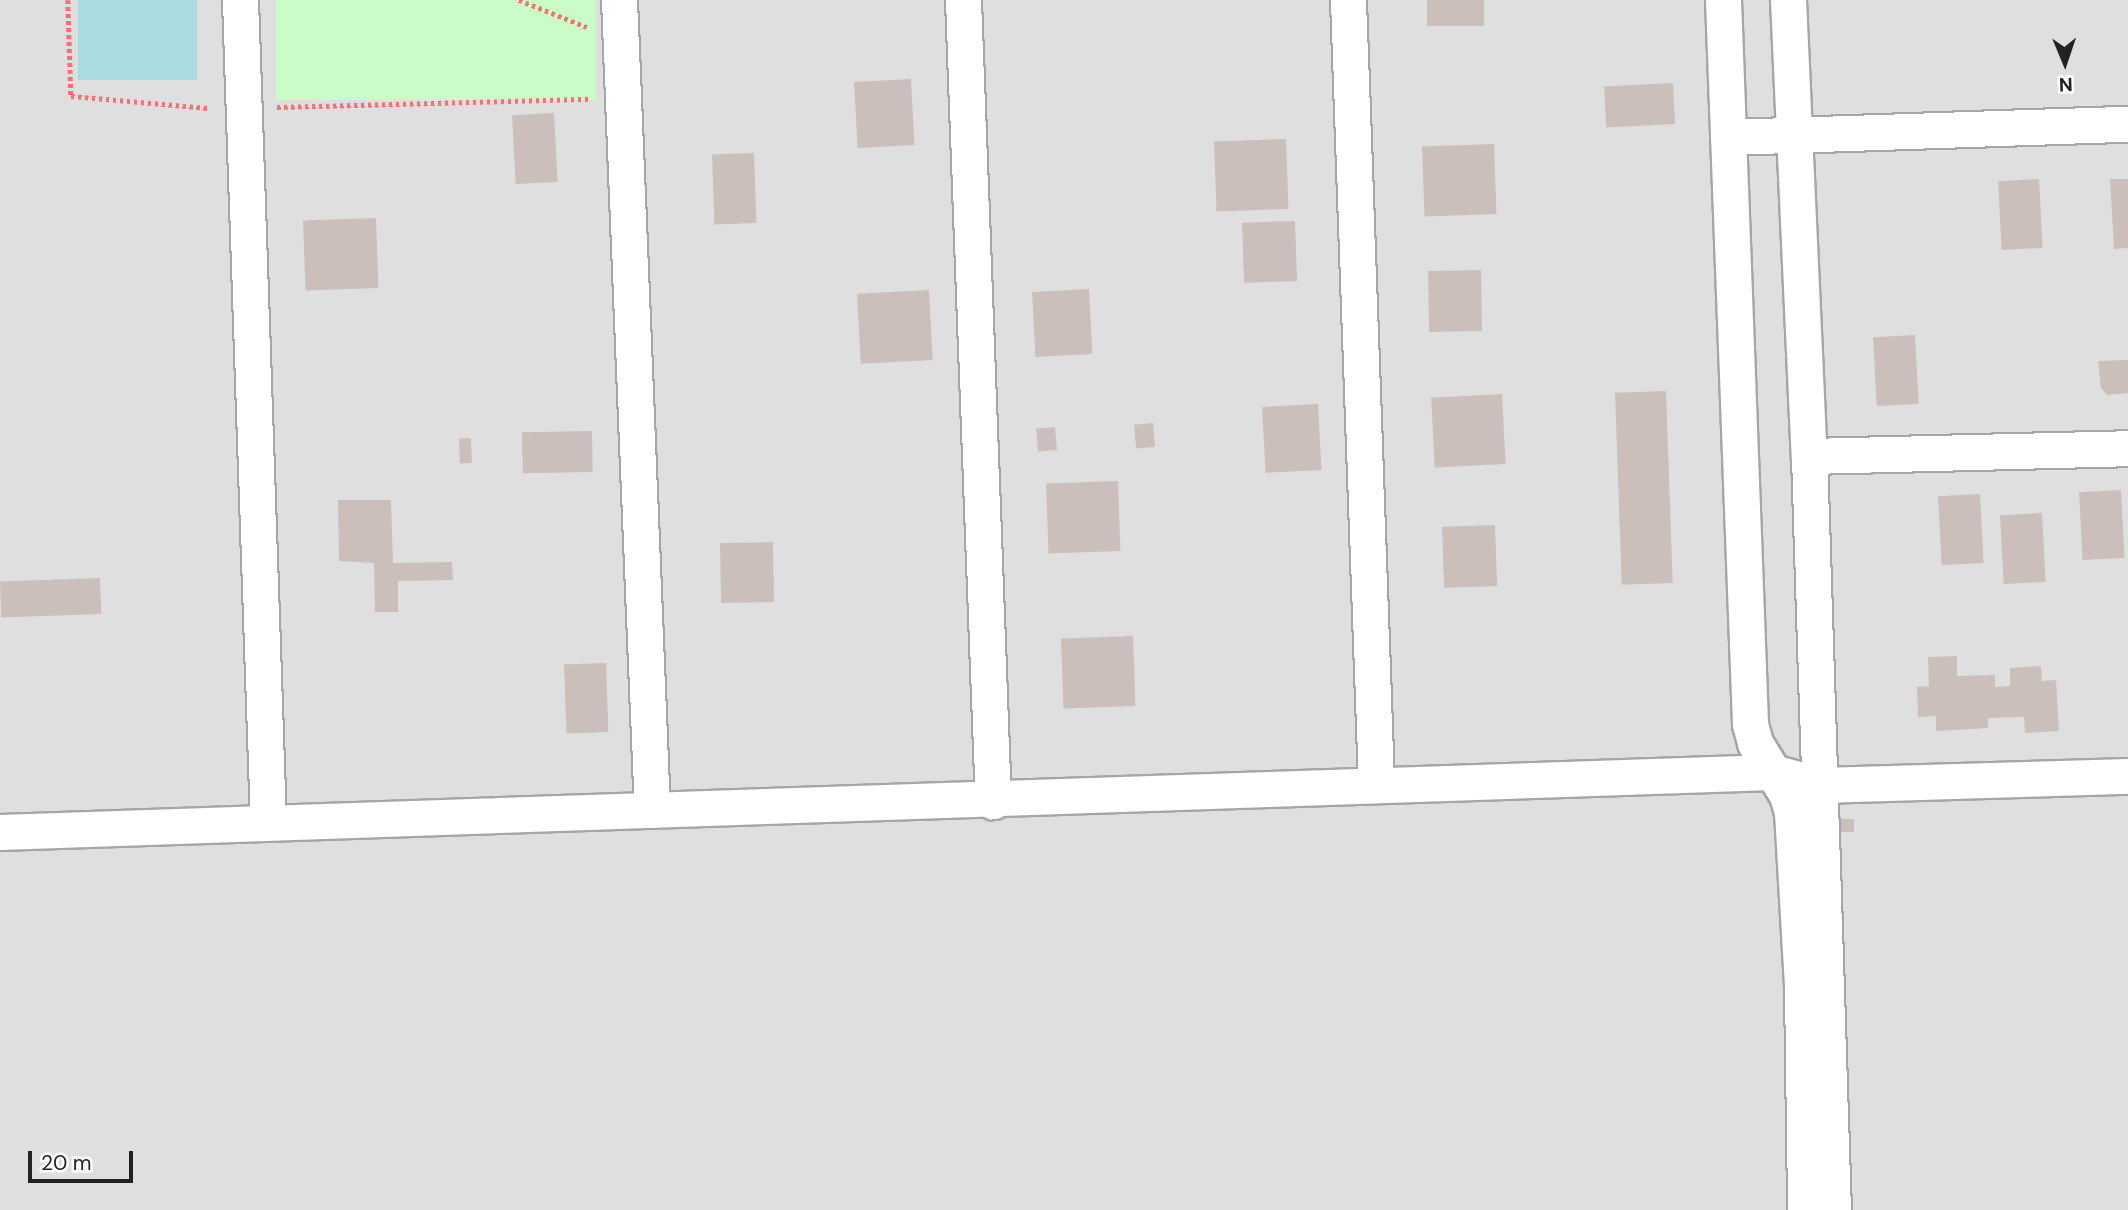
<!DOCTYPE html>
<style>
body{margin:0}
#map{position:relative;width:2128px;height:1210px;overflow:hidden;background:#f2ede8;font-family:"DM Sans",sans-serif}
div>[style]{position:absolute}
.residential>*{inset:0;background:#e0dfdf;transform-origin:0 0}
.park>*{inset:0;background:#c9fcc6;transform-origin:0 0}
.water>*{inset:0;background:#a8dce1;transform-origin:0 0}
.building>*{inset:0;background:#cabfbb;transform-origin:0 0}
.path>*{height:4.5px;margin-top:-2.25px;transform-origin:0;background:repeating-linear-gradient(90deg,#ff6d73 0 3.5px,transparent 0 7px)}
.roads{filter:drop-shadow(2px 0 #a6a6a6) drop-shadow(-2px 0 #a6a6a6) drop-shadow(0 2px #a6a6a6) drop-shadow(0 -2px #a6a6a6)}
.street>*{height:35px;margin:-17.5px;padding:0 17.5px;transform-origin:17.5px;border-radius:17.5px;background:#fff}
span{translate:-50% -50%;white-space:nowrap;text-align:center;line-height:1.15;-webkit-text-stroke:7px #fff;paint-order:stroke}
.north{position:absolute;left:2030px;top:28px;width:70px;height:70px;-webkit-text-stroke:5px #fff;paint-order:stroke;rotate:178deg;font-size:19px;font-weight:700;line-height:28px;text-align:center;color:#222}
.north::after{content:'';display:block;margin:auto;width:24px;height:32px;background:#222;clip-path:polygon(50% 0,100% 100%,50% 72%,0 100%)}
.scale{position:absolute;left:28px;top:1151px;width:105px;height:32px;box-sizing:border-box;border:4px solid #222;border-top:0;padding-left:9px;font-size:21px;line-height:24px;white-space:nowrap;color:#222;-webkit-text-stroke:5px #fff;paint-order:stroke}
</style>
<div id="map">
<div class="residential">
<i style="left:0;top:0;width:2128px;height:1210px"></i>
</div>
<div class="park">
<i style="left:276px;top:0;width:320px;height:100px"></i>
</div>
<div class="water">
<i style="left:78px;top:0;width:119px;height:80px"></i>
</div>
<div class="building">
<i style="left:1427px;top:0;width:57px;height:26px"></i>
<i style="left:911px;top:79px;width:66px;height:57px;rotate:87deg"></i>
<i style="left:1673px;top:83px;width:41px;height:69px;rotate:87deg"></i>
<i style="left:554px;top:113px;width:69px;height:42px;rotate:87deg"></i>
<i style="left:1286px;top:139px;width:70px;height:72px;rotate:88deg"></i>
<i style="left:1494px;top:144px;width:70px;height:72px;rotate:88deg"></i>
<i style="left:754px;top:153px;width:70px;height:42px;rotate:88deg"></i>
<i style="left:2039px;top:179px;width:69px;height:41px;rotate:87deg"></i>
<i style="clip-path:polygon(2110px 179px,2128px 179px,2128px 248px,2114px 249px)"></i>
<i style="left:376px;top:218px;width:70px;height:73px;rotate:88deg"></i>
<i style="left:1295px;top:221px;width:60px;height:53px;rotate:88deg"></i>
<i style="left:1481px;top:270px;width:61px;height:53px;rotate:89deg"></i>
<i style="left:1089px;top:289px;width:65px;height:57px;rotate:87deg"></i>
<i style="left:929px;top:290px;width:70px;height:72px;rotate:87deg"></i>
<i style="left:1915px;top:335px;width:69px;height:42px;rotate:87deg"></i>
<i style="clip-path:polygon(2128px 360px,2128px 393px,2107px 395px,2101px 388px,2098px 361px)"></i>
<i style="left:1666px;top:391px;width:192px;height:51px;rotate:88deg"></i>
<i style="left:1502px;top:394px;width:70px;height:71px;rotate:87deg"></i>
<i style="left:1318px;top:404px;width:66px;height:56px;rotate:87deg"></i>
<i style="left:1153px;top:423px;width:24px;height:19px;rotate:85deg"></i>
<i style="left:1055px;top:427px;width:23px;height:19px;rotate:85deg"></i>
<i style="left:592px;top:431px;width:41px;height:70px;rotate:89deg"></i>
<i style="left:471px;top:438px;width:25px;height:12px;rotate:88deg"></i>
<i style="left:1118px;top:481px;width:70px;height:72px;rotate:88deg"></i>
<i style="left:2121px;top:490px;width:68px;height:42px;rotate:87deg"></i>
<i style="left:1980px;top:494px;width:69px;height:42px;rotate:87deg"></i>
<i style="clip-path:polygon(338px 500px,391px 500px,393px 563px,452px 562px,453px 580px,398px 581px,398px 612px,375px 612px,374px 563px,339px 561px)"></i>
<i style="left:2042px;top:513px;width:69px;height:42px;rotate:87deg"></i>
<i style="left:1495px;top:525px;width:61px;height:53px;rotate:88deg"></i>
<i style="left:773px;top:542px;width:60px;height:53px;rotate:89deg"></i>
<i style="left:100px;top:578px;width:36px;height:100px;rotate:88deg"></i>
<i style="left:1133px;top:636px;width:70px;height:72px;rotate:88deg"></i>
<i style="clip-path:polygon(1957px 656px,1957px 676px,1995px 675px,1995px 687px,2010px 686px,2010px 668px,2041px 666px,2042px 681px,2056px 680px,2059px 731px,2025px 733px,2024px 717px,1988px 718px,1988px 728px,1936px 731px,1936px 716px,1918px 717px,1917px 687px,1929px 686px,1928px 657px)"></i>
<i style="left:606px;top:663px;width:69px;height:42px;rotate:88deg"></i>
<i style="left:1854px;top:819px;width:13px;height:14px;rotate:90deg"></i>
</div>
<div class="path">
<i style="left:68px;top:0;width:96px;rotate:88.2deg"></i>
<i style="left:71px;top:96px;width:138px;rotate:5deg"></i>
<i style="left:519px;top:0;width:73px;rotate:21.7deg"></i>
<i style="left:277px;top:107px;width:313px;rotate:-1.5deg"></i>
</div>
<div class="roads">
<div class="street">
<i style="left:240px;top:0;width:823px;rotate:88.05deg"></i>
<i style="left:619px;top:0;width:811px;rotate:87.67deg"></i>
<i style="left:963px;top:0;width:802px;rotate:87.86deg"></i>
<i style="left:1348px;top:0;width:784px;rotate:87.95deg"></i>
<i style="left:1723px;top:0;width:725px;rotate:87.86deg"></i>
<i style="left:1750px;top:724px;width:20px;rotate:75deg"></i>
<i style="left:1755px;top:743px;width:61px;rotate:58.4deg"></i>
<i style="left:1787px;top:795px;width:18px;rotate:74deg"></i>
<i style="left:1792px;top:812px;width:176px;rotate:86.7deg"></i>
<i style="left:1802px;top:988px;width:222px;rotate:89.2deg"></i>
<i style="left:1788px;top:0;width:456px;rotate:87.4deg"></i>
<i style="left:1809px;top:456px;width:754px;rotate:88.18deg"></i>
<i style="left:1728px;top:137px;width:400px;rotate:-1.9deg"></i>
<i style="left:1809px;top:456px;width:319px;rotate:-1.4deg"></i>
<i style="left:0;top:832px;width:1773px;rotate:-1.94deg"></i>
<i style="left:1772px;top:772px;width:51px;rotate:14.9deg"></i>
<i style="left:1821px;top:785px;width:307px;rotate:-1.7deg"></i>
</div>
</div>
<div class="north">N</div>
<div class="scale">20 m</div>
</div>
